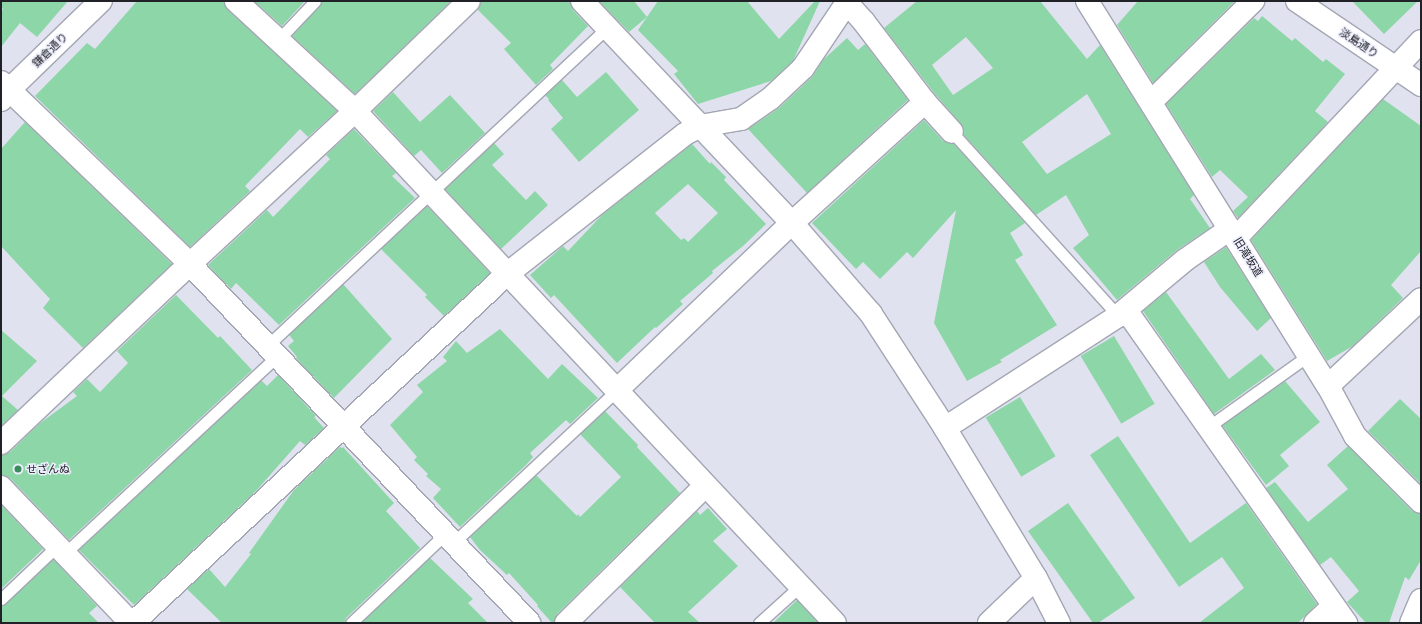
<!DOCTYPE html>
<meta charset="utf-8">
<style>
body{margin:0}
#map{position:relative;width:1422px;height:624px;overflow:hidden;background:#e0e2f0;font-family:"Playfair Display","Noto Sans JP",serif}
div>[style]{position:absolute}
.building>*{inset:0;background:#8dd6a7;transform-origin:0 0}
.roads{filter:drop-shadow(1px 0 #a3a6b3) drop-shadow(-1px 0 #a3a6b3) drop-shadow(0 1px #a3a6b3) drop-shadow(0 -1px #a3a6b3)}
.service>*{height:11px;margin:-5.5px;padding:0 5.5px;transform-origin:5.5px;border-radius:5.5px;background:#fff}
.minor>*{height:22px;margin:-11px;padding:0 11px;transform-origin:11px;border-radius:11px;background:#fff}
.secondary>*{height:22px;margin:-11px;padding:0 11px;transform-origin:11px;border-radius:11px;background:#fff}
.dots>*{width:11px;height:11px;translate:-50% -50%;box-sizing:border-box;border:2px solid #edeffd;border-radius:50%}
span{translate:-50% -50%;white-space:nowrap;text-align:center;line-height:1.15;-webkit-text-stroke:3px #edeffd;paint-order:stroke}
.street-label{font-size:11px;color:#212227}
.poi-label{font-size:11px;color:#212227}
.left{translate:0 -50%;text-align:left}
.frame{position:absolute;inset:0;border:2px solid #212227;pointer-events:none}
</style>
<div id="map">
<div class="building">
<i style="clip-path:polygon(1px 1px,68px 1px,37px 37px,20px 23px,1px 47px,1px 12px,3px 9px,1px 7px)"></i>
<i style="clip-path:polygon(137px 1px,224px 1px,228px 10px,337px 111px,308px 137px,300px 129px,245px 186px,250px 191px,190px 247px,35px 96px,87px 43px,95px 49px)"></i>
<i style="clip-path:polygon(254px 1px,305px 1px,282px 26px)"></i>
<i style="clip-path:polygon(322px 1px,451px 1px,355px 94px,292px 36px,320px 6px)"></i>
<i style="clip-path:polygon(481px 1px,570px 1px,573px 10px,588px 26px,550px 65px,553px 69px,536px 85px,504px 49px,511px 43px,478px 10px)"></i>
<i style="clip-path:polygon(599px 1px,634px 1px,647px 17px,629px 32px)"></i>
<i style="clip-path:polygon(658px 1px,747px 1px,779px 39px,815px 1px,820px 1px,793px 61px,771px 81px,698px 104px,674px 74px,678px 71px,638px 30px)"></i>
<i style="clip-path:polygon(evenodd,917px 1px,1040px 1px,1087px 59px,1100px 45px,1194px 195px,1190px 199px,1210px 228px,1177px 250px,1117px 300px,1073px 248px,1089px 235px,1066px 195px,1036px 215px,964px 135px,964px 129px,961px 124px,935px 94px,884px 28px,917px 1px,966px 37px,993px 68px,953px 95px,932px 65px,966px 37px,917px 1px,1087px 94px,1111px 134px,1047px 174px,1022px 142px,1087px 94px)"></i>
<i style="clip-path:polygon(1138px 1px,1232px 1px,1234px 2px,1153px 83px,1117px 25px)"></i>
<i style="clip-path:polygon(1352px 1px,1418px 1px,1384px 34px)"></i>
<i style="clip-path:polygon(1262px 16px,1292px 41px,1295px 38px,1323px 62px,1326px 59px,1345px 74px,1315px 111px,1328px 122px,1238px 218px,1233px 211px,1248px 197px,1220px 170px,1212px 177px,1166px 104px,1254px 18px,1258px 21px)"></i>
<i style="clip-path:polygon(847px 38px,858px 50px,865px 44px,908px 100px,807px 193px,748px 129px,779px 108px,812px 77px,824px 59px)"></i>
<i style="clip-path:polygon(606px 72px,639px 110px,579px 162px,551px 129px,563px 118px,548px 100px,549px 99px,545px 95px,562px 80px,577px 97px)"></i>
<i style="clip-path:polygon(393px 92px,420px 122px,450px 95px,485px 133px,442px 173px,421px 150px,414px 156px,373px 111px)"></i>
<i style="clip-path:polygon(1383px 99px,1421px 126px,1421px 251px,1391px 285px,1403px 298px,1353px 346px,1327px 361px,1251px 240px)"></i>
<i style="clip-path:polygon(924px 120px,943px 141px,954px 144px,1025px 223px,1010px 233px,1023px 255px,1015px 260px,1057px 325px,1000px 360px,1002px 362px,967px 381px,934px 323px,956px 210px,913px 258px,907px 252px,880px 279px,863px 262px,856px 269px,812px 223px)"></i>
<i style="clip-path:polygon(25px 122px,172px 264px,83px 348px,43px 308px,50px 299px,1px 246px,1px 149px)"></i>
<i style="clip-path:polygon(354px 129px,396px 173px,392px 176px,415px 198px,279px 325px,236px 283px,231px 289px,208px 265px,267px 210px,273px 217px,330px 159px,326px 155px)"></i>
<i style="clip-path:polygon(494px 143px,504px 154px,492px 165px,526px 200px,535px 191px,548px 205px,501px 249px,445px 189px)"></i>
<i style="clip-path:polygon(evenodd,692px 144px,710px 164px,711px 162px,726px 177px,724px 180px,766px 224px,743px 246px,712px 271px,713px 273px,680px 301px,683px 304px,656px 328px,655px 327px,617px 363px,554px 295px,551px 298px,530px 275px,563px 246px,568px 251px,602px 215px,692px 144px,688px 184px,718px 213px,688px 242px,684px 238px,681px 240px,655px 213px,688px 184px)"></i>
<i style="clip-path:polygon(427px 206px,490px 273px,444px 316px,425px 297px,427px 295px,381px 249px)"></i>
<i style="clip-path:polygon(1226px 247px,1271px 318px,1257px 331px,1220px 287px,1204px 262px)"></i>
<i style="clip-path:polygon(343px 284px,392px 339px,334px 398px,296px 358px,297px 357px,288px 346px,294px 341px,289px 335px)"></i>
<i style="clip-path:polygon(1166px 292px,1229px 379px,1261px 354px,1275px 370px,1214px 414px,1143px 311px)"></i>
<i style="clip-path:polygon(176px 295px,218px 338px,220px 336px,252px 370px,69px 540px,10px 478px,1px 475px,1px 455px,10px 452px,39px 424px,77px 396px,73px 392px,87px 379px,100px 392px,128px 363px,117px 351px)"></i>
<i style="clip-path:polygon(500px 329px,548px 379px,562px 364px,598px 398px,570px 424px,566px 420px,530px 453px,533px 457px,526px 465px,460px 527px,433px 498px,441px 489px,426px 476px,428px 474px,414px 460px,417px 457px,390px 425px,423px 392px,417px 385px,447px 361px,443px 357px,456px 341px,467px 353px)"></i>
<i style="clip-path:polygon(1px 330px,37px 361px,2px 396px,18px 410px,1px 426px)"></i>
<i style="left:1114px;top:336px;width:79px;height:39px;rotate:59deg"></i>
<i style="clip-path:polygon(278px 375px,316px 416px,314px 417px,324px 428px,305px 445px,300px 441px,256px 491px,134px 605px,79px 550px,261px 380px,267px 386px)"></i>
<i style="clip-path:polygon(1285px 381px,1320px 422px,1280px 455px,1289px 466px,1266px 485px,1222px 425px)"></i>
<i style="left:1020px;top:397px;width:69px;height:40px;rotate:59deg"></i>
<i style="clip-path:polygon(1400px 399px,1421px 419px,1421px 484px,1368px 431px)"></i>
<i style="clip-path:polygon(605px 411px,638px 445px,637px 447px,680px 493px,557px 614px,554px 623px,552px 623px,537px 606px,538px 605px,509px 573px,507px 575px,480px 550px,470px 537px,536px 475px,577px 516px,578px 514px,580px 517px,621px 477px,580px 434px)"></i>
<i style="clip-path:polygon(1118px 436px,1190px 543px,1246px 503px,1317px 604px,1298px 623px,1199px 623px,1244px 588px,1222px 557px,1179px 587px,1090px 455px)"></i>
<i style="clip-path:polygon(1348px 446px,1412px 511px,1421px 514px,1421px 560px,1409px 580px,1405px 577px,1389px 623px,1366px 623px,1347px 602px,1359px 591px,1331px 557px,1320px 565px,1266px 488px,1275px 482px,1308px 522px,1348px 489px,1327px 465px)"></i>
<i style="clip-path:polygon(340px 447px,342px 448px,343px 447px,394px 503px,386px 511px,420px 548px,346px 618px,344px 623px,222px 623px,187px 589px,209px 569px,225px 587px,251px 554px,249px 553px,294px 490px)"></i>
<i style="clip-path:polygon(1068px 503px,1135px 598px,1098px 623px,1093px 623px,1028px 531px)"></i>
<i style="clip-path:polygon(1px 505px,43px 549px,1px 589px)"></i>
<i style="clip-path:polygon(708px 508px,727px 529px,713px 541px,738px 566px,688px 612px,700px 623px,655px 623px,620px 587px,697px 511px,700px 515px)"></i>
<i style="clip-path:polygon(430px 558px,473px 599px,468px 603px,488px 623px,361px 623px)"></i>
<i style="clip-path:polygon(53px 559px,97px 606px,89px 613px,99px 623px,1px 623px,1px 606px,6px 604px)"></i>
<i style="clip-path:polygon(797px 600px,818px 623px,773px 623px)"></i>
</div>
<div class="roads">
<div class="service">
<i style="left:279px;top:39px;width:52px;rotate:-46.5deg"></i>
<i style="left:952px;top:132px;width:248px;rotate:47.9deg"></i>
<i style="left:268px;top:345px;width:464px;rotate:-43.1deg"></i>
<i style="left:1208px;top:427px;width:124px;rotate:-35.5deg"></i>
<i style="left:452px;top:544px;width:226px;rotate:-43deg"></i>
<i style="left:64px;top:554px;width:291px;rotate:-42.9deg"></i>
<i style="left:1px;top:599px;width:77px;rotate:-43.4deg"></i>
<i style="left:351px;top:623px;width:128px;rotate:-43.4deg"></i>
<i style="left:759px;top:623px;width:55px;rotate:-42.1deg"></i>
</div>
<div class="minor">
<i style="left:236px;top:1px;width:162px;rotate:42.7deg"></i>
<i style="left:355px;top:111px;width:702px;rotate:46.85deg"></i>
<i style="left:582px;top:1px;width:306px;rotate:46.6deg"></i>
<i style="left:792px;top:223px;width:121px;rotate:49deg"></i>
<i style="left:871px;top:314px;width:136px;rotate:57deg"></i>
<i style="left:945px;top:428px;width:175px;rotate:58.8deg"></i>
<i style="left:1036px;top:578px;width:51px;rotate:62.9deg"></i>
<i style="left:1087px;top:1px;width:454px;rotate:58deg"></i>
<i style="left:1328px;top:386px;width:57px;rotate:61.6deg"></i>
<i style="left:1355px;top:436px;width:93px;rotate:45deg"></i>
<i style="left:847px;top:3px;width:25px;rotate:48deg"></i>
<i style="left:864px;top:22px;width:101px;rotate:52.7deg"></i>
<i style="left:925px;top:102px;width:40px;rotate:48deg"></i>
<i style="left:1px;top:82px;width:262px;rotate:43.9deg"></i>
<i style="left:190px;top:264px;width:494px;rotate:46.6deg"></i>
<i style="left:1px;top:100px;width:13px;rotate:-51deg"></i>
<i style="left:9px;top:90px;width:128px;rotate:-44.1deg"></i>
<i style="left:1151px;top:102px;width:144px;rotate:-44.7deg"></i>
<i style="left:1236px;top:238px;width:270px;rotate:-46.8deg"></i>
<i style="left:1126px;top:310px;width:383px;rotate:54.9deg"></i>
<i style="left:1328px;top:386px;width:127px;rotate:-43.1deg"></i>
<i style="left:617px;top:390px;width:242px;rotate:-43.7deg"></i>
<i style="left:792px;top:223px;width:180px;rotate:-42.3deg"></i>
<i style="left:945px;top:428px;width:206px;rotate:-32.9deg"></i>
<i style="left:1118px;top:316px;width:87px;rotate:-39.9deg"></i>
<i style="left:1185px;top:260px;width:55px;rotate:-34.6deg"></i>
<i style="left:1px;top:443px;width:244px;rotate:-43.5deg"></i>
<i style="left:178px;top:275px;width:241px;rotate:-42.8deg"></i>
<i style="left:355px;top:111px;width:158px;rotate:-44deg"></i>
<i style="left:1px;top:487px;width:188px;rotate:46.3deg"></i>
<i style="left:133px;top:623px;width:512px;rotate:-43.02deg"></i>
<i style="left:507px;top:274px;width:226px;rotate:-38.2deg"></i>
<i style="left:685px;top:134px;width:17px;rotate:-28deg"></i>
<i style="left:700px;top:126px;width:42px;rotate:-9.7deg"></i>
<i style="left:741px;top:119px;width:35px;rotate:-35deg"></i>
<i style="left:770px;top:99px;width:45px;rotate:-43.2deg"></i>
<i style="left:803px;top:68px;width:81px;rotate:-56.1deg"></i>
<i style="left:566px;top:623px;width:195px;rotate:-44.6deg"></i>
<i style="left:989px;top:623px;width:65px;rotate:-43.8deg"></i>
<i style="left:1315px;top:623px;width:25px;rotate:-43deg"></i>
<i style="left:1411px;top:623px;width:25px;rotate:-67deg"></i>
</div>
<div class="secondary">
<i style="left:1297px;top:1px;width:150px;rotate:34.1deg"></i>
</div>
</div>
<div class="dots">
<i style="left:18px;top:469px;background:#3b8c5d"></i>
</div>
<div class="street-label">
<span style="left:1359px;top:43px;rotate:34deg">淡島通り</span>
<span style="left:50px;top:50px;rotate:-44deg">鎌倉通り</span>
<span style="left:1248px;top:257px;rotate:58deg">旧滝坂道</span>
</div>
<div class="poi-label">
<span class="left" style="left:26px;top:469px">せざんぬ</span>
</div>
<div class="frame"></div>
</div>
